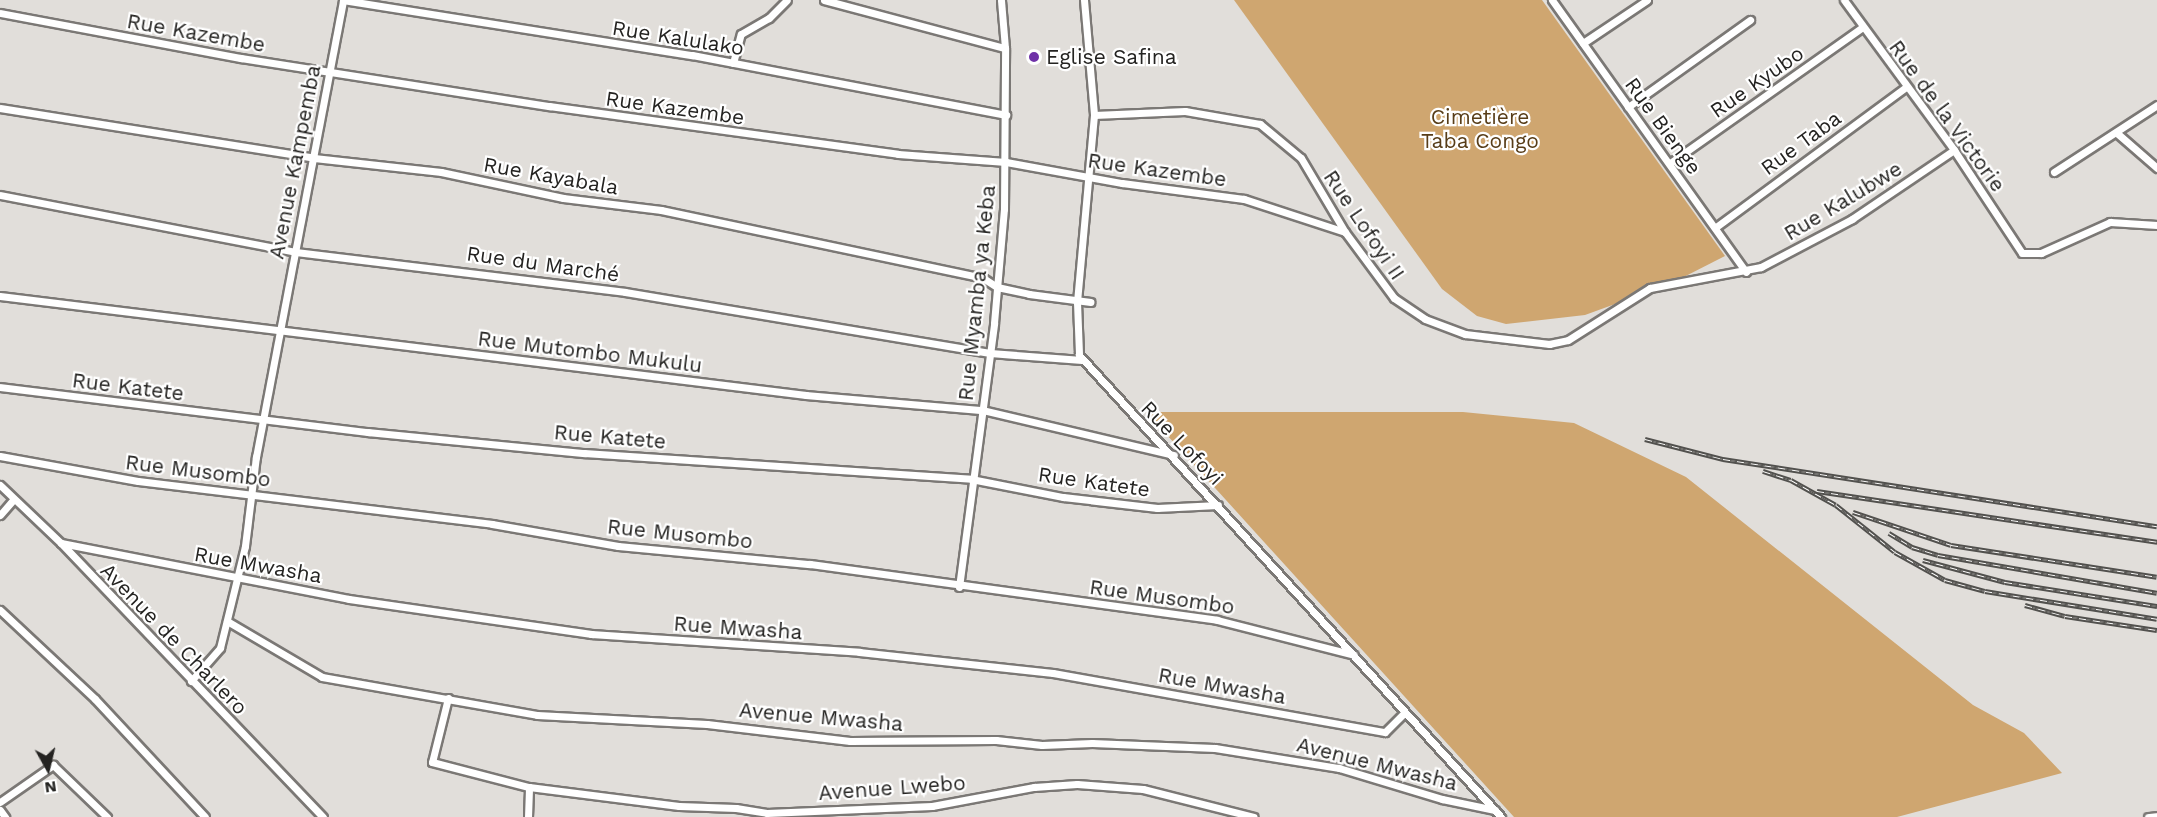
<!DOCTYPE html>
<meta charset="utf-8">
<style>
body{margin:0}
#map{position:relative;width:2157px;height:817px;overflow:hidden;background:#e1deda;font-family:"Work Sans",sans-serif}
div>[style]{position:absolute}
.green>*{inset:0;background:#cfa670}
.roads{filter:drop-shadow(2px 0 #7b7875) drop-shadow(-2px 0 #7b7875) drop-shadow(0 2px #7b7875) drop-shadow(0 -2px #7b7875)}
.minor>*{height:7px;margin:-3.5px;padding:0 3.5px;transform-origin:3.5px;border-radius:3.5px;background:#fff}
.rail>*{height:4.5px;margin-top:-2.25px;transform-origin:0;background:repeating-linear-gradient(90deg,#fff 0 7px,#52514e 0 14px);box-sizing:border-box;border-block:2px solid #52514e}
.dots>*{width:16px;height:16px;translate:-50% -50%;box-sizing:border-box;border:3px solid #fff;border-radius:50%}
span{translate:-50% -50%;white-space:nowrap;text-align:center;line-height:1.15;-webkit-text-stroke:4.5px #fff;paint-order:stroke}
.street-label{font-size:21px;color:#242321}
.poi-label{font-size:21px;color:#242321}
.left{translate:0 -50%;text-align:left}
.park-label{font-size:21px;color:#583d18}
.north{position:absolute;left:18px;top:739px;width:60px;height:60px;-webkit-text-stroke:4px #fff;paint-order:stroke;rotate:172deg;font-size:16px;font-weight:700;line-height:24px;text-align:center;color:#242321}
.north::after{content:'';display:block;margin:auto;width:21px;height:27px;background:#242321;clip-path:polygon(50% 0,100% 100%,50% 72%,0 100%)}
</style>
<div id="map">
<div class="green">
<i style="clip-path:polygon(1234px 0,1542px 0,1725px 256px,1670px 284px,1585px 315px,1506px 324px,1477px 316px,1442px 289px)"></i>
<i style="clip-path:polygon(1146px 412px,1463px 412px,1574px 423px,1686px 477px,1973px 705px,2024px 733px,2062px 773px,1897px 817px,1514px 817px)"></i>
</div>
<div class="roads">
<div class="minor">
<i style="left:343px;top:0;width:353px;rotate:9deg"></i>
<i style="left:692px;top:55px;width:320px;rotate:10.8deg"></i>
<i style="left:824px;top:0;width:187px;rotate:14.9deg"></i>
<i style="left:1084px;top:0;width:115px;rotate:85deg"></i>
<i style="left:1094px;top:115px;width:188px;rotate:95.2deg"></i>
<i style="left:1077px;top:302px;width:53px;rotate:87.8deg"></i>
<i style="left:1079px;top:355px;width:626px;rotate:47.59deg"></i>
<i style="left:1552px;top:0;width:334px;rotate:54.5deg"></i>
<i style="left:1844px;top:0;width:186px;rotate:53.7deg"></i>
<i style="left:1954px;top:150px;width:123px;rotate:56.6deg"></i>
<i style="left:2022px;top:253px;width:19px"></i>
<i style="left:2041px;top:253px;width:76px;rotate:-24.2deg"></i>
<i style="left:2110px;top:222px;width:47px;rotate:3.7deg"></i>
<i style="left:0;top:13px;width:245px;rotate:10.6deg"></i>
<i style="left:241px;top:58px;width:312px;rotate:8.9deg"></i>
<i style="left:549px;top:106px;width:352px;rotate:7.8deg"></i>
<i style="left:898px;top:154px;width:108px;rotate:4.2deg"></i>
<i style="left:1006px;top:162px;width:118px;rotate:10.3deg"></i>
<i style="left:1122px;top:183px;width:123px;rotate:7.5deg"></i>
<i style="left:1244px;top:199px;width:106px;rotate:18.1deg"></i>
<i style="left:1583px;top:43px;width:77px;rotate:-33.9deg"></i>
<i style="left:733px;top:63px;width:30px;rotate:-75deg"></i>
<i style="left:741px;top:34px;width:32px;rotate:-30deg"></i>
<i style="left:769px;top:18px;width:25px;rotate:-45deg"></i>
<i style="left:1628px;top:107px;width:150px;rotate:-35.5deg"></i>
<i style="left:0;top:108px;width:318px;rotate:9deg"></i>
<i style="left:314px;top:158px;width:128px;rotate:6.3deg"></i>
<i style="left:441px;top:172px;width:125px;rotate:12deg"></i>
<i style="left:563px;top:198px;width:99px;rotate:7deg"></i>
<i style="left:661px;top:210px;width:329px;rotate:11.9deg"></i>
<i style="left:983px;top:278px;width:17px;rotate:33deg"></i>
<i style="left:997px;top:287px;width:33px;rotate:12deg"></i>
<i style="left:1029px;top:294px;width:62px;rotate:7.5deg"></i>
<i style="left:1094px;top:115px;width:91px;rotate:-2.5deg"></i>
<i style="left:1185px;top:111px;width:76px;rotate:9.8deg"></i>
<i style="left:1260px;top:124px;width:53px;rotate:39.7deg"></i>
<i style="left:1301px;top:158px;width:86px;rotate:59.3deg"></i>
<i style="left:1345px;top:232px;width:82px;rotate:53.4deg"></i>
<i style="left:1394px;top:298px;width:37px;rotate:34deg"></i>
<i style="left:1425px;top:319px;width:43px;rotate:20.6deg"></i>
<i style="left:1465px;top:334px;width:85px;rotate:6.8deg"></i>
<i style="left:1549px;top:344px;width:19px;rotate:-12deg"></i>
<i style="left:1568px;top:340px;width:97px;rotate:-32.4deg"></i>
<i style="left:1650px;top:288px;width:113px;rotate:-10.7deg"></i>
<i style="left:1761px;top:267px;width:103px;rotate:-27.8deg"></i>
<i style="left:1852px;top:219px;width:123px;rotate:-34.1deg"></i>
<i style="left:2118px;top:134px;width:52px;rotate:41.1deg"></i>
<i style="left:1670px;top:163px;width:236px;rotate:-35.2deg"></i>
<i style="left:2054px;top:172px;width:123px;rotate:-33deg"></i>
<i style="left:0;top:195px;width:300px;rotate:10.9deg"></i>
<i style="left:295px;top:252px;width:332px;rotate:6.9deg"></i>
<i style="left:625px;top:292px;width:370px;rotate:9.5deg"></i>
<i style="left:990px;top:353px;width:92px;rotate:4.4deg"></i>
<i style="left:1716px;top:227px;width:236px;rotate:-36.4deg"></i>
<i style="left:0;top:296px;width:812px;rotate:7deg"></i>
<i style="left:806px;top:395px;width:177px;rotate:4.9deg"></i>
<i style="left:982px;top:410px;width:197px;rotate:13.2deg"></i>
<i style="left:0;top:387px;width:371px;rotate:7deg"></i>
<i style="left:368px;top:432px;width:217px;rotate:5.6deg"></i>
<i style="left:584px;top:453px;width:388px;rotate:3.8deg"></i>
<i style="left:971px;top:479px;width:94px;rotate:11.1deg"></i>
<i style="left:1063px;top:497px;width:95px;rotate:6.7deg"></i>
<i style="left:1157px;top:508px;width:61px;rotate:-2.8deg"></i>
<i style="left:0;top:456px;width:140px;rotate:10.3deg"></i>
<i style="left:138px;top:481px;width:357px;rotate:6.9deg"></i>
<i style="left:492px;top:524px;width:128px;rotate:9.9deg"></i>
<i style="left:618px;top:546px;width:193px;rotate:5.4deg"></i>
<i style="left:810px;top:564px;width:411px;rotate:7.8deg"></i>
<i style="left:1217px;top:620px;width:141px;rotate:14.3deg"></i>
<i style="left:0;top:485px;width:84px;rotate:43.6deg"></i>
<i style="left:61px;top:543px;width:379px;rotate:46.3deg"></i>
<i style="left:0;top:515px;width:20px;rotate:-49deg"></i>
<i style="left:61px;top:543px;width:293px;rotate:11deg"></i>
<i style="left:349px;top:599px;width:245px;rotate:8.2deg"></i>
<i style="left:591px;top:634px;width:269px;rotate:3.8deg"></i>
<i style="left:859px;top:652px;width:195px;rotate:6.2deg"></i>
<i style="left:1053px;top:673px;width:337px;rotate:10.1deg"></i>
<i style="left:1385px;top:732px;width:28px;rotate:-45deg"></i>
<i style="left:959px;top:587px;width:266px;rotate:-82.4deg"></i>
<i style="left:994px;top:323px;width:114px;rotate:-85deg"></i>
<i style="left:1004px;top:209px;width:161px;rotate:-89.6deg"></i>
<i style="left:1005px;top:48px;width:48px;rotate:-94.8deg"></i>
<i style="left:0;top:610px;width:130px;rotate:43.1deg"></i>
<i style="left:95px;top:699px;width:161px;rotate:47deg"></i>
<i style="left:227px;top:621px;width:110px;rotate:30.5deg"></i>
<i style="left:322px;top:677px;width:218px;rotate:10deg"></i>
<i style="left:537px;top:715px;width:170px;rotate:3deg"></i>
<i style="left:707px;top:724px;width:144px;rotate:6.8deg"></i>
<i style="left:850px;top:741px;width:146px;rotate:-0.4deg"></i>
<i style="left:996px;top:740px;width:46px;rotate:6.2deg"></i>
<i style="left:1042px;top:745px;width:50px;rotate:-2.3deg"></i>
<i style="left:1092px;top:743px;width:123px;rotate:2.3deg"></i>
<i style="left:1215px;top:748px;width:126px;rotate:9.2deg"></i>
<i style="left:1339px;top:768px;width:108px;rotate:16.8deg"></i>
<i style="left:1442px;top:799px;width:54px;rotate:11.7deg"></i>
<i style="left:191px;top:681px;width:44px;rotate:-48.7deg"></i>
<i style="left:220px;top:648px;width:105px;rotate:-76.2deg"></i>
<i style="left:245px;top:546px;width:90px;rotate:-83deg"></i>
<i style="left:256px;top:457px;width:465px;rotate:-79.2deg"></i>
<i style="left:448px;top:698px;width:66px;rotate:104deg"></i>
<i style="left:432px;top:762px;width:100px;rotate:14.5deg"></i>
<i style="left:529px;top:787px;width:151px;rotate:7.2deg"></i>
<i style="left:679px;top:806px;width:57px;rotate:2deg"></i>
<i style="left:736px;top:808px;width:31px;rotate:9deg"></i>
<i style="left:767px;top:813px;width:165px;rotate:-2.4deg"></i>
<i style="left:932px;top:806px;width:104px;rotate:-10.6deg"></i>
<i style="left:1034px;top:787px;width:43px;rotate:-4deg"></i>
<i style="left:1077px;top:784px;width:66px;rotate:4.3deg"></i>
<i style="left:1143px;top:789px;width:114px;rotate:14.2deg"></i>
<i style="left:0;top:802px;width:65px;rotate:-34.9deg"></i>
<i style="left:53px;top:765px;width:75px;rotate:43.9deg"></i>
<i style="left:0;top:810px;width:9px;rotate:54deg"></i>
<i style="left:528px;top:817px;width:30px;rotate:-88deg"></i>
<i style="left:2148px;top:817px;width:9px;rotate:-6deg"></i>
</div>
</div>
<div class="rail">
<i style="left:1645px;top:439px;width:81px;rotate:14.4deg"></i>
<i style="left:1723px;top:459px;width:439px;rotate:8.8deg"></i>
<i style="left:1763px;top:471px;width:29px;rotate:18deg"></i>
<i style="left:1791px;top:480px;width:51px;rotate:29.1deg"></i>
<i style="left:1836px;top:505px;width:75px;rotate:38.5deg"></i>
<i style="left:1895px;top:552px;width:57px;rotate:29.2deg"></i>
<i style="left:1945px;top:580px;width:41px;rotate:15.4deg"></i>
<i style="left:1985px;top:591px;width:174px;rotate:9.2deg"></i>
<i style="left:1817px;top:491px;width:344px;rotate:8.5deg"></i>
<i style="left:1853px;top:512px;width:103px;rotate:18.6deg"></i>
<i style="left:1951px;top:545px;width:208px;rotate:8.8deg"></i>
<i style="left:1889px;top:533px;width:27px;rotate:31deg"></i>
<i style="left:1912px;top:547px;width:27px;rotate:17deg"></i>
<i style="left:1938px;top:555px;width:222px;rotate:9.8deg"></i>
<i style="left:1923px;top:560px;width:85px;rotate:15deg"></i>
<i style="left:2005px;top:582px;width:154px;rotate:9deg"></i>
<i style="left:2025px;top:605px;width:41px;rotate:15.4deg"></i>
<i style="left:2065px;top:616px;width:93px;rotate:8.7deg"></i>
</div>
<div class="dots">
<i style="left:1034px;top:57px;background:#6f31a7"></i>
</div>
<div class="street-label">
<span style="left:196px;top:33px;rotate:10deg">Rue Kazembe</span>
<span style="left:678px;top:38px;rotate:9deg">Rue Kalulako</span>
<span style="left:1757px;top:82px;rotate:-35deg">Rue Kyubo</span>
<span style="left:675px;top:108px;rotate:8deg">Rue Kazembe</span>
<span style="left:1947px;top:116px;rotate:54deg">Rue de la Victorie</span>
<span style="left:1663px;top:126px;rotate:54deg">Rue Bienge</span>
<span style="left:1801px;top:143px;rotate:-36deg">Rue Taba</span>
<span style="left:295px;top:162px;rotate:-79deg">Avenue Kampemba</span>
<span style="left:1157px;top:170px;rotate:8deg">Rue Kazembe</span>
<span style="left:551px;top:176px;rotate:10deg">Rue Kayabala</span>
<span style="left:1843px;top:201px;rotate:-31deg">Rue Kalubwe</span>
<span style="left:1364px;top:225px;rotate:56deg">Rue Lofoyi II</span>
<span style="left:543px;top:264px;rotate:8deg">Rue du Marché</span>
<span style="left:977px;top:293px;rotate:-84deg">Rue Myamba ya Keba</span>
<span style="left:590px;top:352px;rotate:7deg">Rue Mutombo Mukulu</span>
<span style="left:128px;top:387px;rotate:7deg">Rue Katete</span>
<span style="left:610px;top:437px;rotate:5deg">Rue Katete</span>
<span style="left:1182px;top:443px;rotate:46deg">Rue Lofoyi</span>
<span style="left:198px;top:471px;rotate:7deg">Rue Musombo</span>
<span style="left:1094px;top:482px;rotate:8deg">Rue Katete</span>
<span style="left:680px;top:534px;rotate:6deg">Rue Musombo</span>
<span style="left:258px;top:565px;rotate:10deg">Rue Mwasha</span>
<span style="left:1162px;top:597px;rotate:8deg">Rue Musombo</span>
<span style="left:738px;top:628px;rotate:4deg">Rue Mwasha</span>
<span style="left:174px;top:639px;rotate:46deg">Avenue de Charlero</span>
<span style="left:1222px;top:686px;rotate:10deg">Rue Mwasha</span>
<span style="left:821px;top:717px;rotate:5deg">Avenue Mwasha</span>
<span style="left:1377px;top:764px;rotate:14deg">Avenue Mwasha</span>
<span style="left:892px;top:788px;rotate:-4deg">Avenue Lwebo</span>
</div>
<div class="poi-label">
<span class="left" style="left:1046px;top:57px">Eglise Safina</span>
</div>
<div class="park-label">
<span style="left:1480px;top:129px">Cimetière<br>Taba Congo</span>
</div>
<div class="north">N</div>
</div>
